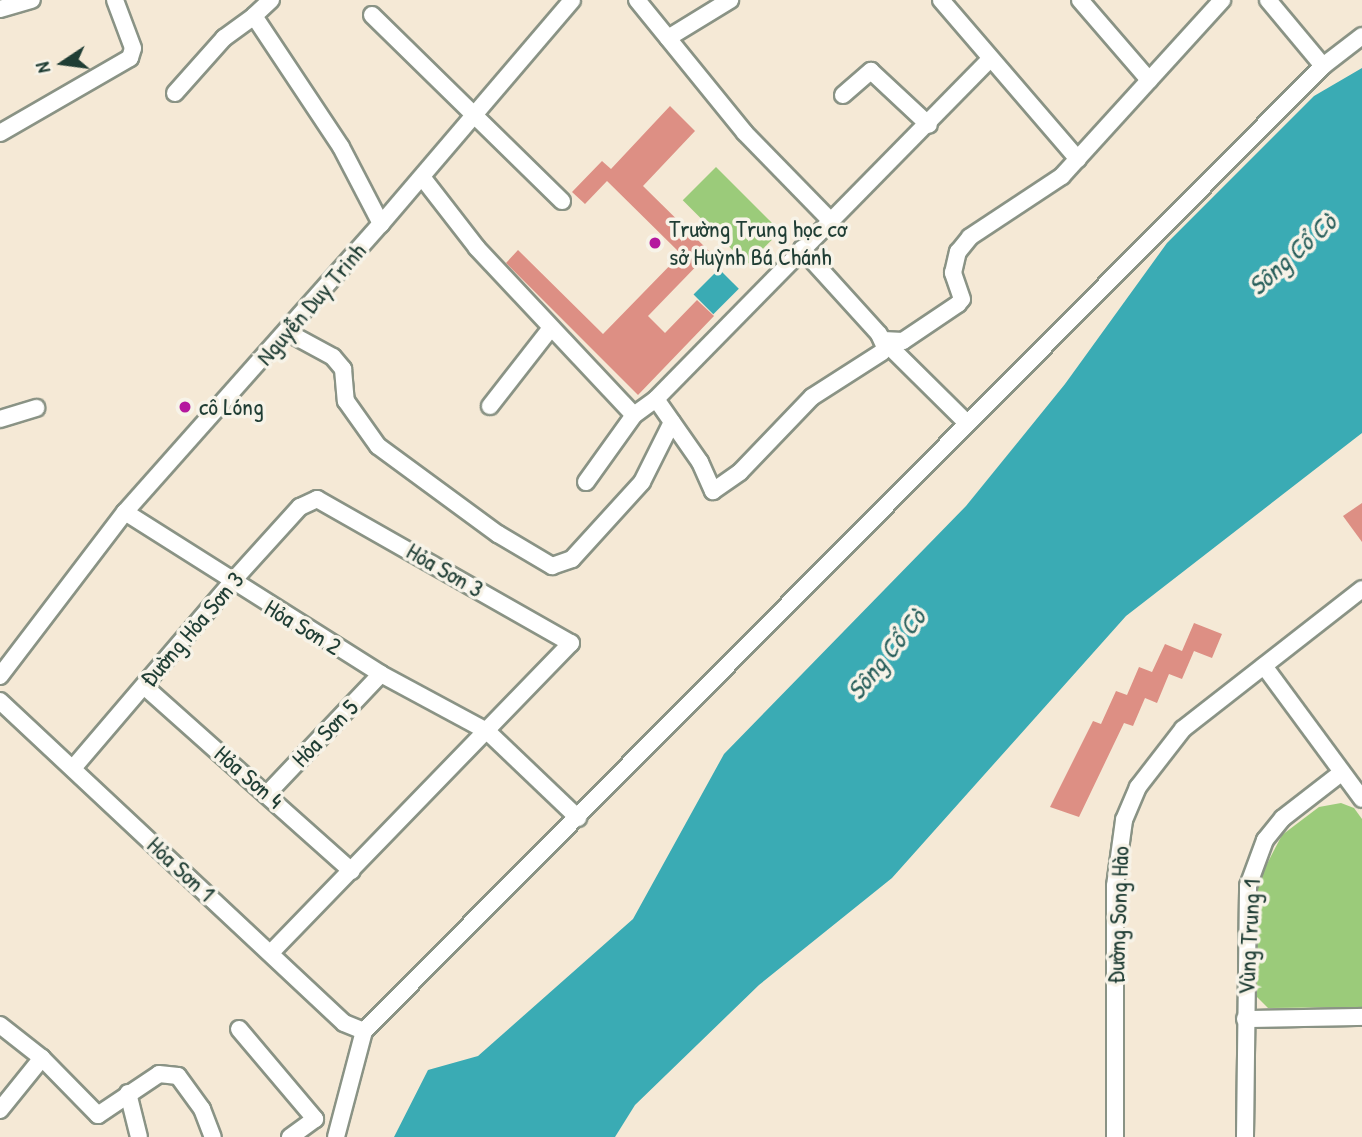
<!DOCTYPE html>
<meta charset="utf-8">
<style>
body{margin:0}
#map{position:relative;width:1362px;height:1137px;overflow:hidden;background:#f5e9d6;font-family:"Patrick Hand",sans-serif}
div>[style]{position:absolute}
.green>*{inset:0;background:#9bcb7a;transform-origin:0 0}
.water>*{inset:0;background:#3aabb4;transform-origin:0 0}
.building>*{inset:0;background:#dd8f84}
.roads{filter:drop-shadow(2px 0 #8a9385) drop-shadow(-2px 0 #8a9385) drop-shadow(0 2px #8a9385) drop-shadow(0 -2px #8a9385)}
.minor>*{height:16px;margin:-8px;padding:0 8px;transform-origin:8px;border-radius:8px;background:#fff}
.dots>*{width:19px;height:19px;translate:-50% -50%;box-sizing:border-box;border:4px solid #f7f3e8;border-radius:50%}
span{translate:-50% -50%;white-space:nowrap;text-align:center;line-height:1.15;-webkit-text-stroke:7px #f7f3e8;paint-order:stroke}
.poi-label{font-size:24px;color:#1f3d34}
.left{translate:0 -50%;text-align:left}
.street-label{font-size:24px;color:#1f3d34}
.water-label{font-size:26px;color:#275e5a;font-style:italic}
.north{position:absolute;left:28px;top:28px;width:70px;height:70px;-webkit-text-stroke:5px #f7f3e8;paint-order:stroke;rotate:257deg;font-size:19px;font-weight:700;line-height:28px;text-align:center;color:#1f3d34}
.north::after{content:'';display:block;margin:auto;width:24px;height:32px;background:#1f3d34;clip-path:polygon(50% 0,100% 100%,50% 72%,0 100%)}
</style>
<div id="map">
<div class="green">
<i style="left:716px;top:167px;width:91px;height:47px;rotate:45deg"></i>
<i style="clip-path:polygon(1341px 803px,1354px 808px,1362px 819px,1362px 1007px,1268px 1008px,1257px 997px,1254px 986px,1256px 885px,1282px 835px,1319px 807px)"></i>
</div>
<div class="water">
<i style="clip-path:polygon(1362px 68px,1362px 433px,1126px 616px,892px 878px,759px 985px,635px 1105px,615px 1137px,394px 1137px,428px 1070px,478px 1056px,633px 919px,724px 754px,966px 506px,1065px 384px,1167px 243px,1314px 96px)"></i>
<i style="left:719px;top:269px;width:28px;height:36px;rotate:45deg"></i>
</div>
<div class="building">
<i style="clip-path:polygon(670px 106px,695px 131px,643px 186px,710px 252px,648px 316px,665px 333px,697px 300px,714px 316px,638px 395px,506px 263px,518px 250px,603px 334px,681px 254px,607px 181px,585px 204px,572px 192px,602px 161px,611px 169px)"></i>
<i style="clip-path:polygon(1362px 503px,1362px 542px,1343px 516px)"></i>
<i style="clip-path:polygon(1194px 623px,1222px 634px,1212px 658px,1194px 651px,1182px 679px,1169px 674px,1157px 703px,1145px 698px,1133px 726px,1124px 723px,1079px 817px,1050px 807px,1093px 721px,1101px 724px,1116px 691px,1127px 695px,1139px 667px,1152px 672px,1165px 644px,1182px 651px)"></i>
</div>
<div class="roads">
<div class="minor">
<i style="left:271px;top:0;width:23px;rotate:137deg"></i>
<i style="left:254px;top:16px;width:157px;rotate:56.4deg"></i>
<i style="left:341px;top:147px;width:87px;rotate:62.5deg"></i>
<i style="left:637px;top:0;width:171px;rotate:50.9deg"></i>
<i style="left:745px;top:133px;width:123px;rotate:45.7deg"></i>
<i style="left:941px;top:0;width:210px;rotate:49.3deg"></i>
<i style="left:1080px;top:0;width:106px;rotate:49.2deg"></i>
<i style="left:1268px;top:0;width:86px;rotate:50.2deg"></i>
<i style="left:0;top:9px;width:33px;rotate:-16deg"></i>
<i style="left:372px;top:15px;width:266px;rotate:44.4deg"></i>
<i style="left:668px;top:38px;width:73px;rotate:-31.5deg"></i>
<i style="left:175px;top:93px;width:74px;rotate:-48.3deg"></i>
<i style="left:224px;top:38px;width:37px;rotate:-36deg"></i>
<i style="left:843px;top:95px;width:37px;rotate:-41deg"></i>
<i style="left:871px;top:71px;width:79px;rotate:43deg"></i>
<i style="left:0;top:133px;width:150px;rotate:-30deg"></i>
<i style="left:130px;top:58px;width:10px;rotate:-73deg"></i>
<i style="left:133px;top:48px;width:51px;rotate:-110.6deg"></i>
<i style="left:422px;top:177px;width:90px;rotate:52.2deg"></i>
<i style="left:477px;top:248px;width:229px;rotate:46.8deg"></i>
<i style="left:287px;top:332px;width:52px;rotate:28.5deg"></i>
<i style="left:333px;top:357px;width:16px;rotate:50deg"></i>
<i style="left:343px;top:369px;width:32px;rotate:85deg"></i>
<i style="left:346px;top:401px;width:55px;rotate:54.6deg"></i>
<i style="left:378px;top:446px;width:149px;rotate:36.3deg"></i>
<i style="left:498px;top:534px;width:63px;rotate:30.7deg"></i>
<i style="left:552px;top:566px;width:21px;rotate:-19deg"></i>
<i style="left:572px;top:559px;width:104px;rotate:-47.7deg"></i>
<i style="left:642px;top:482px;width:67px;rotate:-63.4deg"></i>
<i style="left:883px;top:340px;width:20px;rotate:3deg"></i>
<i style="left:903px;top:341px;width:66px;rotate:-33.9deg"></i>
<i style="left:958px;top:304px;width:6px;rotate:-51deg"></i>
<i style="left:962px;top:299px;width:28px;rotate:-109deg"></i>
<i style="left:953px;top:273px;width:22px;rotate:-77deg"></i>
<i style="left:958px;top:252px;width:19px;rotate:-51deg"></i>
<i style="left:970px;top:237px;width:110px;rotate:-33.5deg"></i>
<i style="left:1062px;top:176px;width:238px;rotate:-47.7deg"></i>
<i style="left:883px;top:340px;width:118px;rotate:44.7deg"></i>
<i style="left:656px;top:399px;width:77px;rotate:55.1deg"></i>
<i style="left:700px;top:462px;width:32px;rotate:66deg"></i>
<i style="left:713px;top:491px;width:33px;rotate:-35deg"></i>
<i style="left:740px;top:472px;width:104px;rotate:-46.2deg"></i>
<i style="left:812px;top:397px;width:83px;rotate:-32.7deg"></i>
<i style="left:882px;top:352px;width:6px;rotate:-59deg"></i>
<i style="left:885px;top:347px;width:14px;rotate:-115deg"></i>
<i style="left:879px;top:334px;width:115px;rotate:-132.2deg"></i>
<i style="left:490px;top:406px;width:99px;rotate:-52deg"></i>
<i style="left:0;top:419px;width:38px;rotate:-17deg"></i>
<i style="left:586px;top:482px;width:82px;rotate:-54.4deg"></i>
<i style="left:634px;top:415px;width:27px;rotate:-36deg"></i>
<i style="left:656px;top:399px;width:475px;rotate:-45.5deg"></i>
<i style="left:125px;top:512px;width:303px;rotate:32.3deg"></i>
<i style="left:381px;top:674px;width:120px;rotate:28.3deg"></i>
<i style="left:487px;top:731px;width:126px;rotate:43.7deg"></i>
<i style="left:1264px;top:666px;width:165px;rotate:53.6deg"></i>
<i style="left:0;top:676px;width:206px;rotate:-52.7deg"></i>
<i style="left:125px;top:512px;width:385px;rotate:-48.4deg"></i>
<i style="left:381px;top:224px;width:294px;rotate:-49.5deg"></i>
<i style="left:144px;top:686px;width:278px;rotate:41.7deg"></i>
<i style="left:0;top:701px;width:471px;rotate:43.1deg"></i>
<i style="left:344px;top:1023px;width:22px;rotate:22deg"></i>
<i style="left:74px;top:767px;width:242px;rotate:-49.5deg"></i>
<i style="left:231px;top:583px;width:103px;rotate:-47.8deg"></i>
<i style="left:300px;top:507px;width:19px;rotate:-25deg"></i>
<i style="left:317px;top:499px;width:292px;rotate:29.6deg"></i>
<i style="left:571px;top:643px;width:431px;rotate:134.1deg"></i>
<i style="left:268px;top:793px;width:164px;rotate:-46.5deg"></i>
<i style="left:1245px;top:1019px;width:117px;rotate:-1deg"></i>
<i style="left:0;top:1025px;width:53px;rotate:38.2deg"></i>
<i style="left:42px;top:1058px;width:80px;rotate:45.5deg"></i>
<i style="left:98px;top:1115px;width:73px;rotate:-33.9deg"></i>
<i style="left:159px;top:1074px;width:19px;rotate:6deg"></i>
<i style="left:178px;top:1076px;width:41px;rotate:54deg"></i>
<i style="left:202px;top:1109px;width:30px;rotate:69deg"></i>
<i style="left:239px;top:1029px;width:118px;rotate:49.8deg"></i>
<i style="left:315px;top:1119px;width:31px;rotate:144deg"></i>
<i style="left:128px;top:1093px;width:45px;rotate:76deg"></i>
<i style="left:0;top:1110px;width:67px;rotate:-51.1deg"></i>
<i style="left:336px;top:1137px;width:110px;rotate:-75.2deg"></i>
<i style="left:364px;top:1031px;width:1360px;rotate:-45.18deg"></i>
<i style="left:1323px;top:66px;width:49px;rotate:-37.6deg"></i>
<i style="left:1115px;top:1137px;width:251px;rotate:-90deg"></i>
<i style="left:1115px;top:886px;width:67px;rotate:-82.2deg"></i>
<i style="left:1124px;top:820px;width:36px;rotate:-67deg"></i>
<i style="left:1138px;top:787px;width:73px;rotate:-52.2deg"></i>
<i style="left:1183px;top:729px;width:227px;rotate:-38deg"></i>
<i style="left:1245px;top:1137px;width:251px;rotate:-89.3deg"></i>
<i style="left:1248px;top:886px;width:49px;rotate:-69.7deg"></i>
<i style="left:1265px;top:840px;width:28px;rotate:-51deg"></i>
<i style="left:1283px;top:818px;width:73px;rotate:-37.8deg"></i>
</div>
</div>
<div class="dots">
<i style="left:655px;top:243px;background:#b5179e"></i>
<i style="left:185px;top:407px;background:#b5179e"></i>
</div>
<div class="poi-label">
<span class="left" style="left:669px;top:243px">Trường Trung học cơ<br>sở Huỳnh Bá Chánh</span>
<span class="left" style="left:199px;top:407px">cô Lóng</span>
</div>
<div class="street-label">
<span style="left:311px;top:304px;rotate:-49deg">Nguyễn Duy Trinh</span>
<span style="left:445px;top:570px;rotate:30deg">Hỏa Sơn 3</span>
<span style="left:303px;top:627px;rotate:31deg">Hỏa Sơn 2</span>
<span style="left:192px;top:629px;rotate:-49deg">Đường Hỏa Sơn 3</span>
<span style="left:325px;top:733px;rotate:-46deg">Hỏa Sơn 5</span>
<span style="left:249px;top:777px;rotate:41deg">Hỏa Sơn 4</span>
<span style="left:181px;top:869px;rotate:43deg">Hỏa Sơn 1</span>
<span style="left:1118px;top:915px;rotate:-88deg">Đường Song Hào</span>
<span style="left:1249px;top:937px;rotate:-87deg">Vùng Trung 1</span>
</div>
<div class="water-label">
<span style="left:1292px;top:254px;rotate:-42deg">Sông Cổ Cò</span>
<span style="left:886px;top:654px;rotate:-51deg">Sông Cổ Cò</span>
</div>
<div class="north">N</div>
</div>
